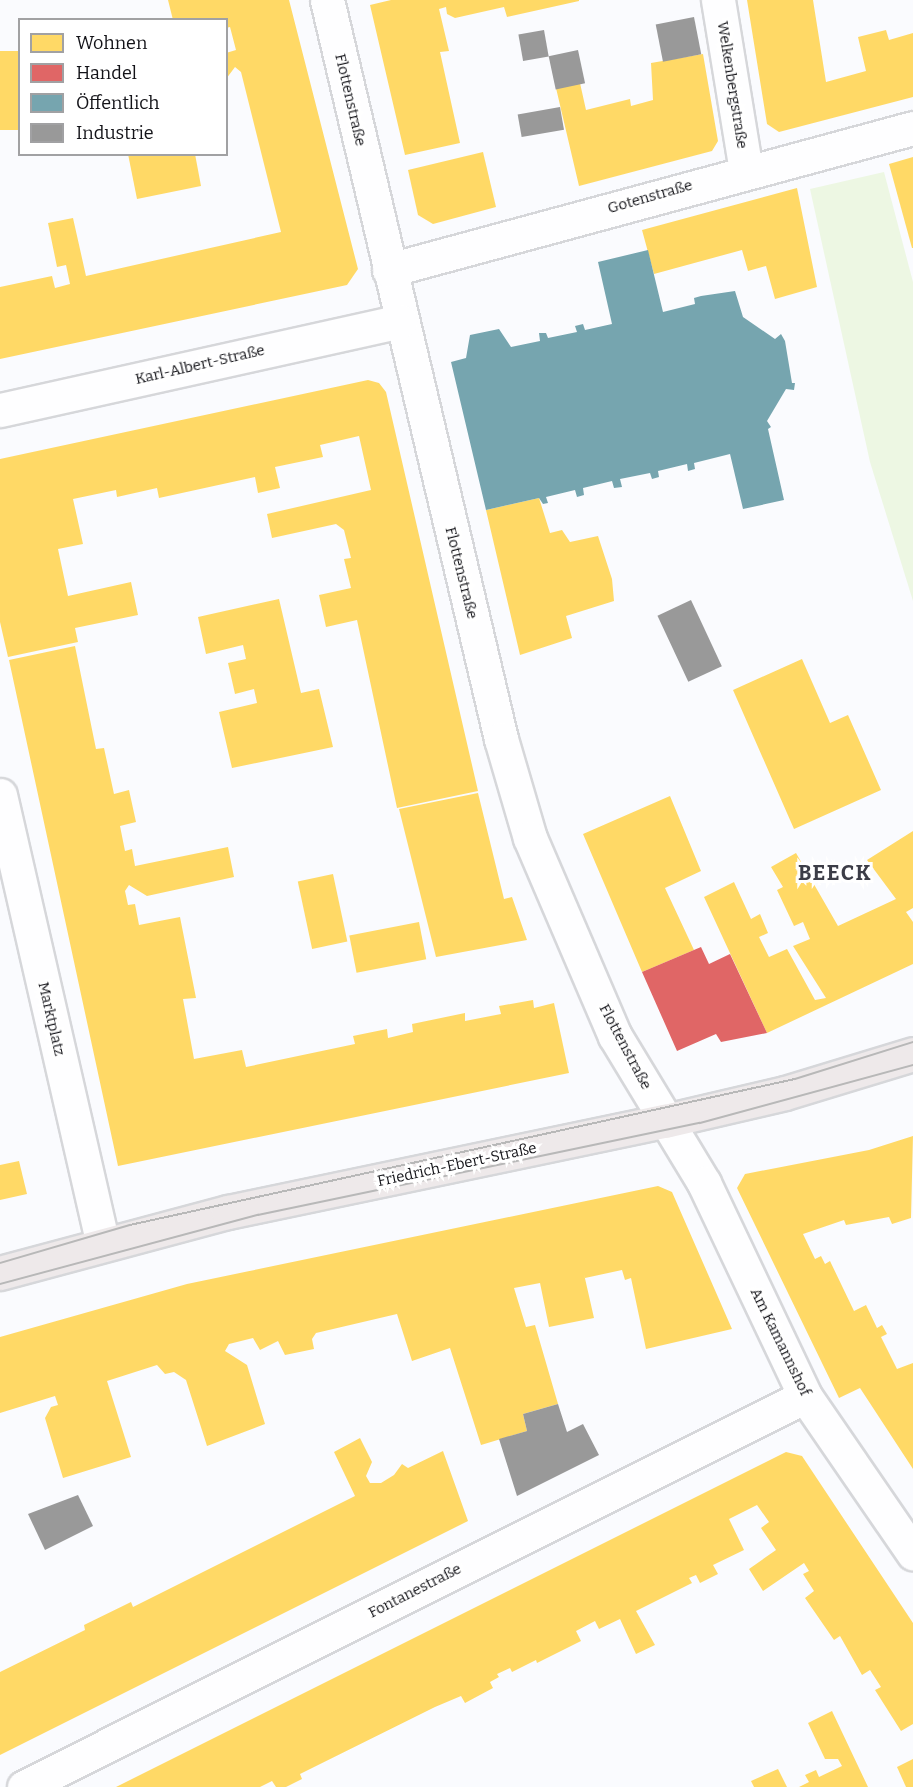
<!DOCTYPE html>
<meta charset="utf-8">
<style>
body{margin:0}
#map{position:relative;width:913px;height:1787px;overflow:hidden;background:#fafbfe;font-family:Bitter,serif}
div>[style]{position:absolute}
.green>*{inset:0;background:#edf7e3}
.homes>*{inset:0;background:#ffd966;transform-origin:0 0}
.shops>*{inset:0;background:#e06666}
.public>*{inset:0;background:#76a5af}
.industry>*{inset:0;background:#999;transform-origin:0 0}
.roads{filter:drop-shadow(2px 0 #d6d7da) drop-shadow(-2px 0 #d6d7da) drop-shadow(0 2px #d6d7da) drop-shadow(0 -2px #d6d7da)}
.minor>*{height:33px;margin:-16.5px;padding:0 16.5px;transform-origin:16.5px;border-radius:16.5px;background:#fefeff}
.major>*{height:33px;margin:-16.5px;padding:0 16.5px;transform-origin:16.5px;border-radius:16.5px;background:#eee9ea}
.tram>*{height:1.5px;margin:-0.75px;padding:0 0.75px;transform-origin:0.75px;border-radius:0.75px;background:#b8b8b8}
span{translate:-50% -50%;white-space:nowrap;text-align:center;line-height:1.15;-webkit-text-stroke:6px #fff;paint-order:stroke}
.street-label{font-size:15px;color:#131318}
.district-label{font-size:21px;color:#3c3d47;font-weight:700;letter-spacing:1.5px}
.legend{position:absolute;left:18px;top:18px;width:210px;height:138px;box-sizing:border-box;background:#fff;border:2px solid #a1a1a3;margin:0;padding:8px 10px;list-style:none;font-size:18px;color:#131318}
.legend li{display:flex;align-items:center;gap:12px;height:30px}
.legend b{width:30px;border:2px solid #a1a1a3}
</style>
<div id="map">
<div class="green">
<i style="clip-path:polygon(884px 172px,913px 282px,913px 601px,870px 462px,810px 189px)"></i>
</div>
<div class="homes">
<i style="clip-path:polygon(168px 0,289px 0,358px 269px,347px 285px,0 359px,0 287px,52px 276px,55px 288px,70px 284px,66px 265px,57px 267px,48px 223px,73px 218px,86px 276px,281px 232px,241px 72px,235px 67px,226px 79px,226px 53px,236px 50px,230px 27px,226px 28px,226px 20px,173px 20px)"></i>
<i style="clip-path:polygon(391px 0,579px 0,579px 1px,507px 17px,504px 7px,455px 18px,447px 14px,446px 7px,439px 9px,449px 51px,440px 52px,460px 143px,405px 155px,370px 5px)"></i>
<i style="clip-path:polygon(747px 0,813px 0,826px 82px,866px 71px,858px 37px,886px 30px,889px 40px,913px 33px,913px 97px,779px 132px,767px 124px)"></i>
<i style="left:20px;top:51px;width:79px;height:20px;rotate:90deg"></i>
<i style="clip-path:polygon(703px 54px,718px 141px,712px 151px,579px 186px,556px 88px,580px 83px,586px 110px,630px 99px,631px 106px,653px 100px,651px 63px)"></i>
<i style="clip-path:polygon(483px 152px,496px 207px,433px 224px,418px 215px,408px 170px)"></i>
<i style="clip-path:polygon(128px 154px,195px 154px,201px 186px,137px 199px)"></i>
<i style="clip-path:polygon(913px 157px,913px 248px,912px 248px,889px 164px)"></i>
<i style="clip-path:polygon(797px 188px,817px 287px,775px 299px,766px 266px,748px 271px,742px 250px,654px 274px,642px 230px)"></i>
<i style="clip-path:polygon(368px 380px,379px 383px,386px 392px,478px 791px,397px 808px,357px 620px,326px 627px,319px 595px,351px 588px,344px 559px,351px 558px,344px 530px,336px 524px,272px 538px,267px 514px,371px 490px,359px 436px,320px 445px,323px 457px,275px 467px,280px 488px,258px 493px,255px 477px,159px 498px,157px 488px,117px 497px,116px 490px,73px 499px,83px 544px,58px 549px,68px 596px,131px 582px,138px 615px,75px 628px,78px 642px,8px 657px,0 622px,0 459px)"></i>
<i style="clip-path:polygon(539px 498px,550px 533px,562px 530px,570px 542px,598px 536px,612px 579px,614px 601px,566px 616px,572px 638px,520px 655px,486px 510px)"></i>
<i style="clip-path:polygon(279px 599px,301px 693px,319px 689px,333px 747px,232px 768px,219px 712px,257px 703px,254px 689px,235px 694px,228px 663px,246px 659px,243px 645px,206px 654px,198px 617px)"></i>
<i style="clip-path:polygon(75px 646px,96px 749px,104px 748px,114px 794px,129px 790px,136px 822px,120px 826px,125px 851px,132px 849px,135px 866px,228px 847px,234px 877px,147px 896px,129px 885px,125px 891px,128px 905px,135px 904px,139px 925px,180px 917px,196px 998px,183px 999px,194px 1059px,242px 1050px,246px 1067px,355px 1044px,353px 1036px,387px 1029px,388px 1038px,413px 1032px,412px 1024px,465px 1013px,465px 1021px,501px 1014px,499px 1006px,533px 1000px,534px 1008px,554px 1003px,569px 1073px,118px 1166px,9px 660px)"></i>
<i style="clip-path:polygon(802px 659px,830px 723px,848px 715px,881px 790px,794px 829px,733px 690px)"></i>
<i style="clip-path:polygon(478px 793px,504px 899px,512px 897px,527px 940px,436px 957px,399px 809px)"></i>
<i style="clip-path:polygon(670px 796px,701px 871px,665px 888px,694px 950px,642px 972px,583px 834px)"></i>
<i style="clip-path:polygon(913px 831px,913px 908px,906px 912px,913px 922px,913px 964px,767px 1033px,704px 897px,734px 882px,751px 919px,760px 914px,768px 933px,759px 937px,769px 957px,787px 949px,815px 1000px,826px 998px,793px 946px,810px 939px,803px 922px,794px 926px,777px 890px,783px 887px,771px 867px,796px 853px,838px 926px,896px 899px,867px 860px)"></i>
<i style="left:333px;top:874px;width:69px;height:36px;rotate:78deg"></i>
<i style="left:419px;top:922px;width:38px;height:71px;rotate:79deg"></i>
<i style="clip-path:polygon(913px 1136px,911px 1218px,892px 1224px,889px 1217px,846px 1225px,844px 1220px,803px 1234px,815px 1259px,821px 1256px,825px 1264px,830px 1261px,854px 1311px,866px 1305px,877px 1328px,882px 1325px,887px 1334px,881px 1337px,897px 1369px,913px 1363px,913px 1469px,860px 1388px,839px 1398px,737px 1188px,745px 1174px,869px 1150px)"></i>
<i style="clip-path:polygon(19px 1161px,27px 1194px,0 1200px,0 1165px)"></i>
<i style="clip-path:polygon(658px 1186px,672px 1192px,732px 1329px,646px 1349px,631px 1278px,625px 1280px,622px 1270px,585px 1278px,584px 1274px,594px 1318px,549px 1327px,540px 1283px,514px 1288px,526px 1327px,535px 1325px,558px 1404px,523px 1414px,527px 1431px,481px 1445px,450px 1348px,412px 1361px,397px 1314px,316px 1333px,312px 1339px,314px 1349px,285px 1355px,278px 1341px,260px 1350px,253px 1338px,229px 1344px,225px 1351px,247px 1365px,265px 1424px,207px 1446px,186px 1380px,174px 1372px,165px 1374px,157px 1365px,107px 1381px,131px 1457px,63px 1478px,45px 1418px,51px 1407px,58px 1405px,55px 1396px,0 1413px,0 1337px,187px 1284px)"></i>
<i style="clip-path:polygon(360px 1438px,372px 1462px,366px 1476px,370px 1483px,381px 1483px,394px 1475px,402px 1464px,408px 1468px,443px 1451px,468px 1521px,0 1755px,0 1672px,85px 1630px,84px 1625px,131px 1602px,133px 1607px,355px 1496px,334px 1452px)"></i>
<i style="clip-path:polygon(786px 1452px,802px 1456px,913px 1623px,913px 1724px,901px 1731px,875px 1690px,881px 1687px,870px 1670px,862px 1675px,840px 1636px,834px 1640px,805px 1598px,814px 1591px,803px 1574px,809px 1571px,804px 1563px,763px 1591px,749px 1569px,776px 1550px,761px 1528px,769px 1522px,757px 1505px,729px 1519px,744px 1550px,713px 1565px,718px 1574px,700px 1583px,696px 1575px,689px 1578px,692px 1583px,636px 1611px,655px 1645px,636px 1654px,620px 1619px,599px 1629px,595px 1621px,576px 1631px,581px 1641px,537px 1663px,536px 1660px,512px 1672px,510px 1668px,497px 1674px,499px 1677px,490px 1682px,493px 1688px,465px 1703px,461px 1696px,435px 1707px,300px 1774px,302px 1779px,286px 1787px,276px 1787px,272px 1781px,260px 1787px,116px 1787px)"></i>
<i style="clip-path:polygon(832px 1711px,868px 1787px,799px 1787px,809px 1782px,805px 1775px,816px 1770px,819px 1777px,842px 1766px,838px 1759px,825px 1759px,808px 1723px)"></i>
<i style="clip-path:polygon(913px 1759px,913px 1787px,906px 1787px,897px 1767px)"></i>
<i style="clip-path:polygon(778px 1769px,787px 1787px,754px 1787px,751px 1781px)"></i>
</div>
<div class="shops">
<i style="clip-path:polygon(701px 947px,709px 964px,730px 954px,767px 1033px,721px 1042px,716px 1034px,677px 1051px,642px 972px)"></i>
</div>
<div class="public">
<i style="clip-path:polygon(648px 250px,663px 312px,695px 304px,694px 298px,701px 296px,735px 291px,743px 317px,775px 339px,781px 334px,785px 341px,792px 383px,795px 383px,794px 390px,786px 389px,767px 421px,771px 427px,768px 429px,784px 500px,743px 509px,730px 454px,694px 463px,695px 469px,688px 471px,687px 464px,658px 471px,659px 477px,652px 479px,650px 473px,620px 479px,622px 487px,614px 488px,612px 481px,583px 488px,584px 495px,577px 497px,575px 490px,546px 497px,548px 503px,543px 504px,539px 498px,486px 510px,451px 362px,466px 358px,470px 335px,499px 329px,511px 347px,540px 341px,539px 333px,546px 333px,548px 338px,577px 332px,575px 326px,583px 324px,585px 330px,612px 324px,598px 262px)"></i>
</div>
<div class="industry">
<i style="left:694px;top:17px;width:38px;height:39px;rotate:79deg"></i>
<i style="left:544px;top:30px;width:27px;height:26px;rotate:80deg"></i>
<i style="left:578px;top:50px;width:34px;height:30px;rotate:78deg"></i>
<i style="left:560px;top:107px;width:23px;height:43px;rotate:80deg"></i>
<i style="left:691px;top:600px;width:73px;height:37px;rotate:65deg"></i>
<i style="clip-path:polygon(558px 1404px,567px 1432px,583px 1424px,599px 1455px,517px 1496px,499px 1439px,527px 1431px,523px 1414px)"></i>
<i style="clip-path:polygon(78px 1495px,93px 1526px,45px 1550px,28px 1514px)"></i>
</div>
<div class="roads">
<div class="minor">
<i style="left:327px;top:0;width:759px;rotate:76.75deg"></i>
<i style="left:501px;top:739px;width:103px;rotate:73.7deg"></i>
<i style="left:530px;top:838px;width:215px;rotate:66.8deg"></i>
<i style="left:615px;top:1036px;width:172px;rotate:58.8deg"></i>
<i style="left:704px;top:1183px;width:236px;rotate:64.6deg"></i>
<i style="left:805px;top:1396px;width:191px;rotate:55.5deg"></i>
<i style="left:718px;top:0;width:173px;rotate:80.7deg"></i>
<i style="left:389px;top:270px;width:543px;rotate:-15.16deg"></i>
<i style="left:0;top:410px;width:410px;rotate:-12.5deg"></i>
<i style="left:0;top:795px;width:460px;rotate:77.1deg"></i>
<i style="left:24px;top:1787px;width:873px;rotate:-26.59deg"></i>
</div>
<div class="major">
<i style="left:0;top:1273px;width:236px;rotate:-15deg"></i>
<i style="left:228px;top:1212px;width:446px;rotate:-11.8deg"></i>
<i style="left:665px;top:1121px;width:123px;rotate:-13.1deg"></i>
<i style="left:785px;top:1093px;width:134px;rotate:-16.9deg"></i>
</div>
</div>
<div class="tram">
<i style="left:0;top:1263px;width:135px;rotate:-16.3deg"></i>
<i style="left:130px;top:1225px;width:681px;rotate:-12.38deg"></i>
<i style="left:795px;top:1079px;width:124px;rotate:-17.4deg"></i>
<i style="left:0;top:1284px;width:267px;rotate:-15deg"></i>
<i style="left:258px;top:1215px;width:451px;rotate:-11.8deg"></i>
<i style="left:700px;top:1123px;width:221px;rotate:-15.2deg"></i>
</div>
<div class="street-label">
<span style="left:732px;top:85px;rotate:81deg">Welkenbergstraße</span>
<span style="left:350px;top:100px;rotate:77deg">Flottenstraße</span>
<span style="left:650px;top:197px;rotate:-16deg">Gotenstraße</span>
<span style="left:200px;top:365px;rotate:-13deg">Karl-Albert-Straße</span>
<span style="left:461px;top:573px;rotate:76deg">Flottenstraße</span>
<span style="left:51px;top:1019px;rotate:77deg">Marktplatz</span>
<span style="left:625px;top:1047px;rotate:62deg">Flottenstraße</span>
<span style="left:457px;top:1165px;rotate:-12deg">Friedrich-Ebert-Straße</span>
<span style="left:780px;top:1342px;rotate:64deg">Am Kamannshof</span>
<span style="left:415px;top:1591px;rotate:-27deg">Fontanestraße</span>
</div>
<div class="district-label">
<span style="left:835px;top:873px">BEECK</span>
</div>
<ul class="legend">
<li><b style="height:16px;background:#ffd966"></b>Wohnen</li>
<li><b style="height:16px;background:#e06666"></b>Handel</li>
<li><b style="height:16px;background:#76a5af"></b>Öffentlich</li>
<li><b style="height:16px;background:#999"></b>Industrie</li>
</ul>
</div>
